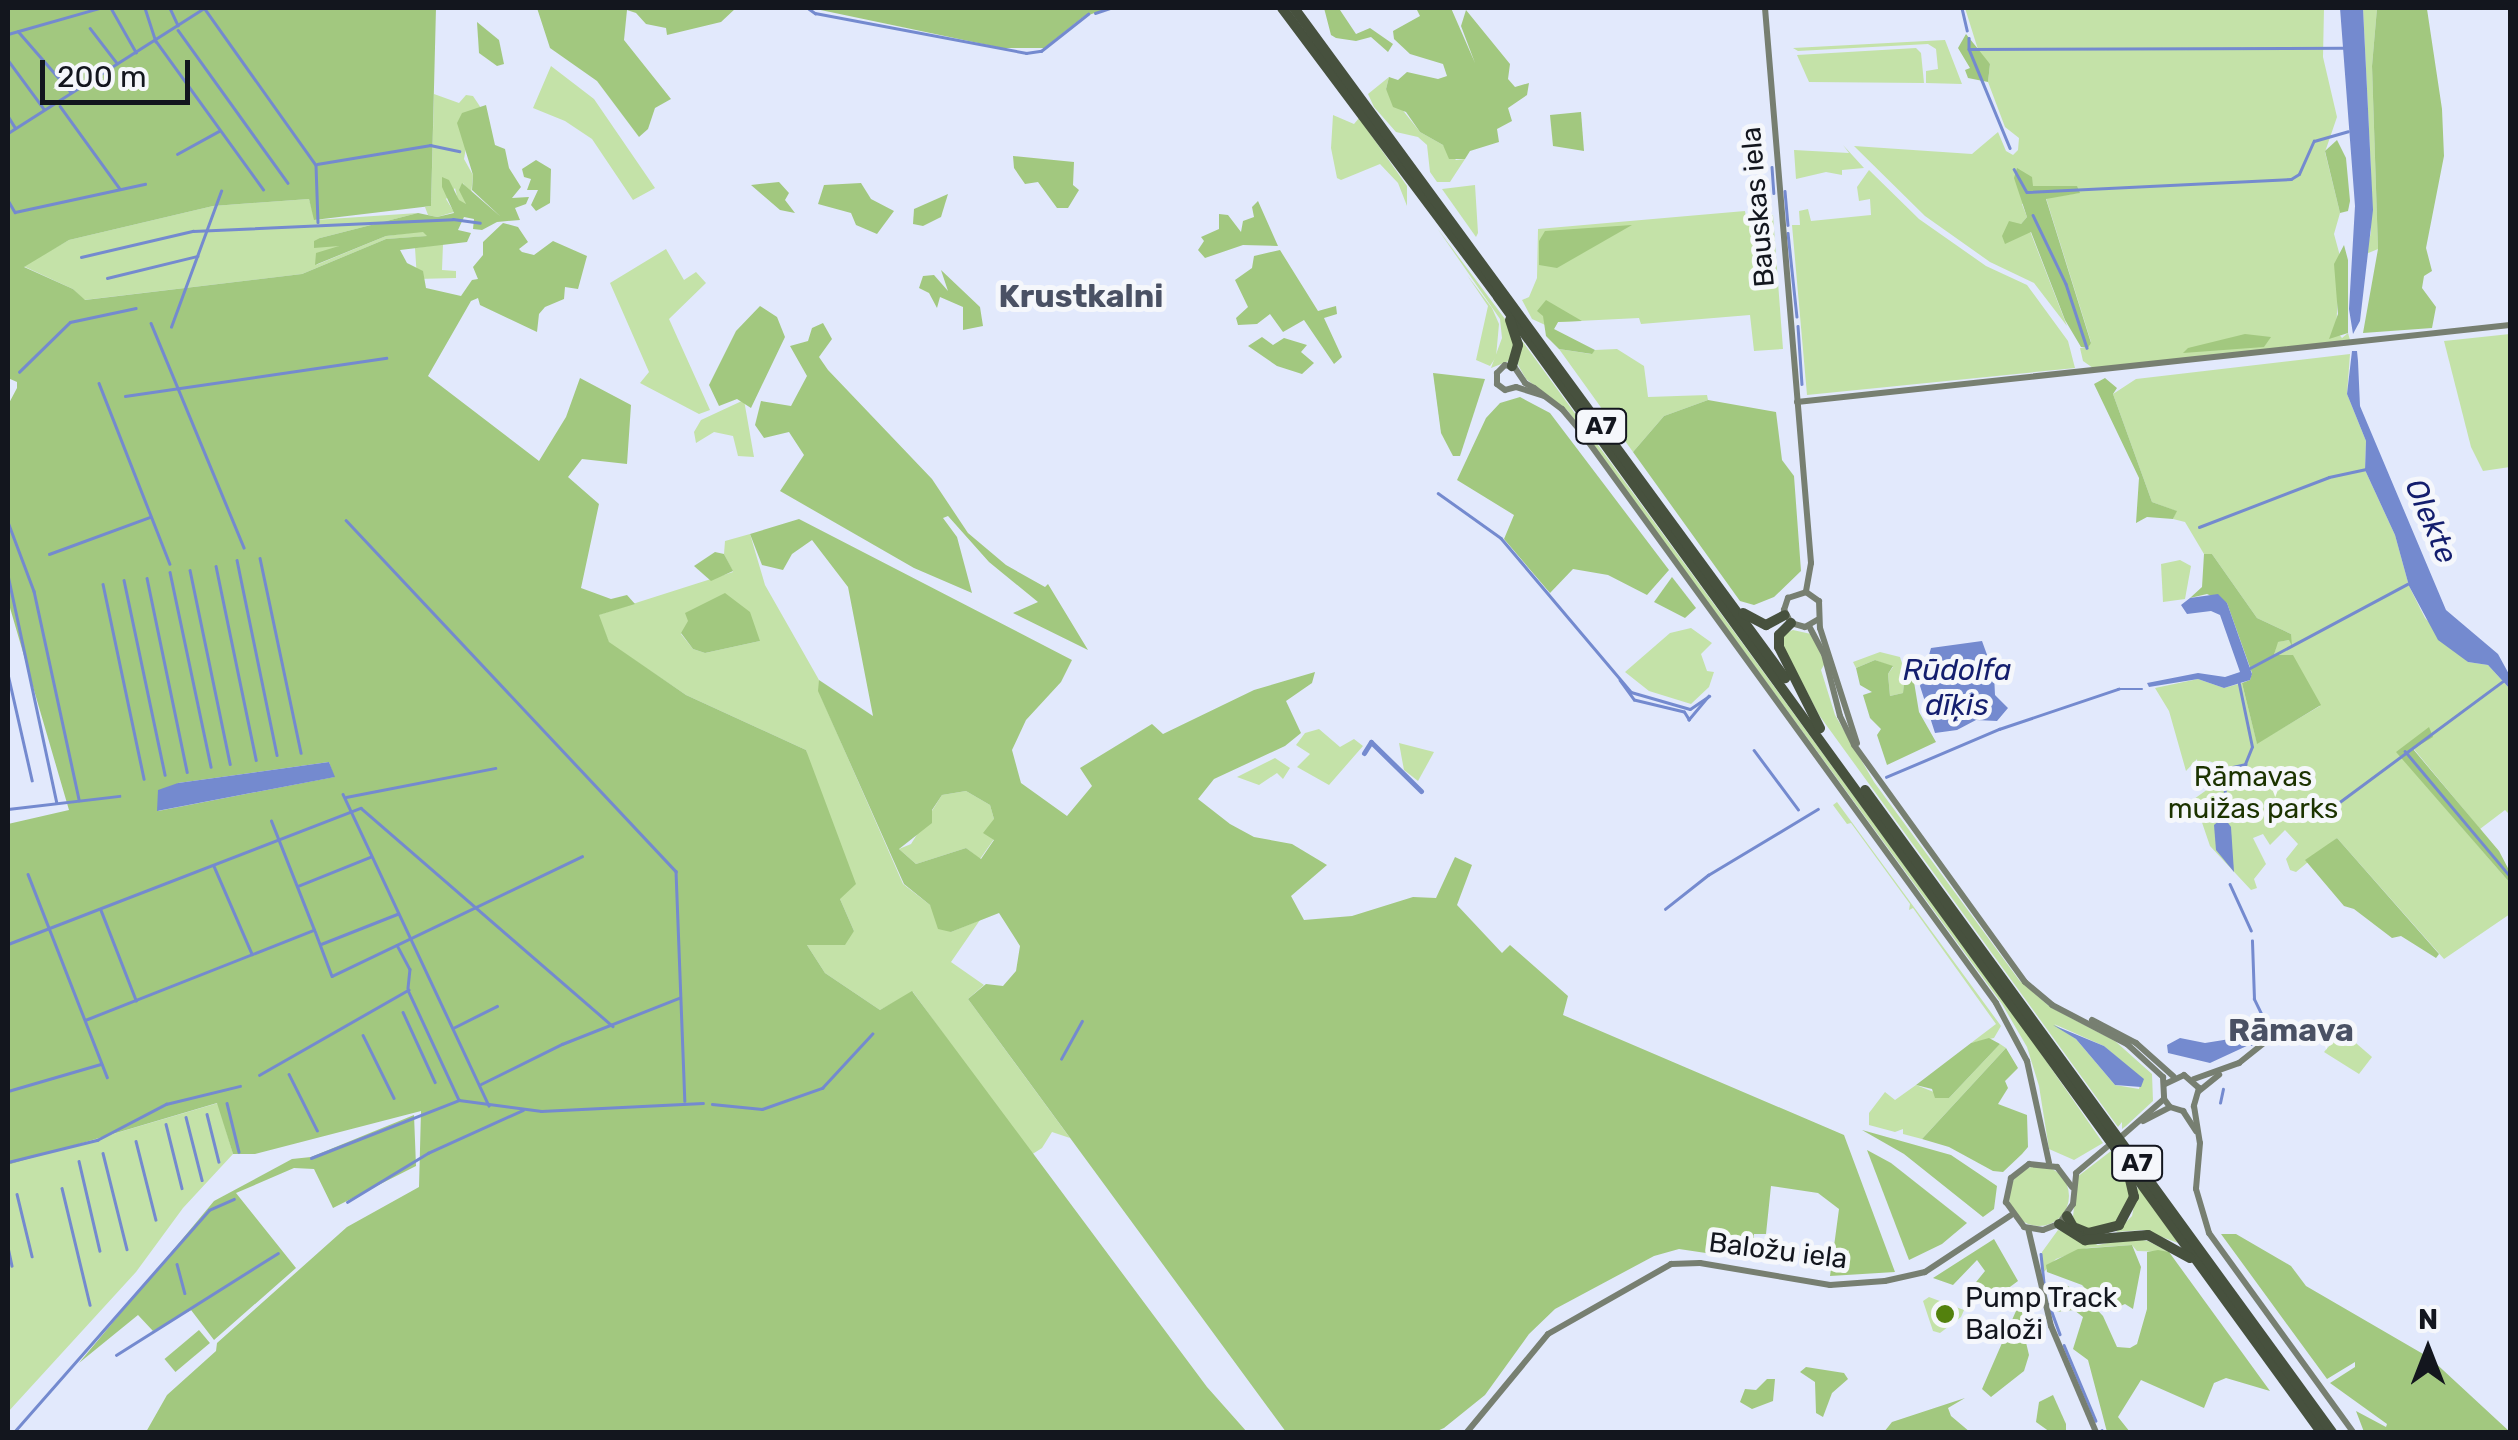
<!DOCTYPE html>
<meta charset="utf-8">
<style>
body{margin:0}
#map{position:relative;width:2518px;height:1440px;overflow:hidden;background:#e2e9fc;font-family:Rubik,sans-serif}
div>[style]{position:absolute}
.green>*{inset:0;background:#c4e2a8}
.round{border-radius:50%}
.forest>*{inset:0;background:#a2c87f;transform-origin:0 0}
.water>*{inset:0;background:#748acf}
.stream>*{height:2.5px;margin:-1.25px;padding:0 1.25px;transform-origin:1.25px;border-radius:1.25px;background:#748acf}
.canal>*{height:5px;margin:-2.5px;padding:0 2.5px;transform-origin:2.5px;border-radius:2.5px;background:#748acf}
.secondary>*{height:6px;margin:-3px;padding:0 3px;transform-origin:3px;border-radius:3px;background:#777f71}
.highway>*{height:10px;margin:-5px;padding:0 5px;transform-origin:5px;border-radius:5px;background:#47513e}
.dots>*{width:28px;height:28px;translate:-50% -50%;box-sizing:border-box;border:5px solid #f5f7fb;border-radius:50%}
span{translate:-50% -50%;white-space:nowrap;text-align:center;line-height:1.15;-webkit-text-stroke:10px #f5f7fb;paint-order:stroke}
.shield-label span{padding:2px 8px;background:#f5f7fb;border:2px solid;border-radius:8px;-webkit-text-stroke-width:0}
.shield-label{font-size:25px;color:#13161e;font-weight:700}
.street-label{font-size:28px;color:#13161e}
.park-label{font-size:28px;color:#1c3300}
.poi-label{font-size:28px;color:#13161e}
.left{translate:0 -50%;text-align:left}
.water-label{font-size:30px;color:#141e6e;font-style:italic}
.quarter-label{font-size:32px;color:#4a5164;font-weight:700}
.frame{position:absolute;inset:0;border:10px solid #13161e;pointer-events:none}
.north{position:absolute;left:2378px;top:1300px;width:100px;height:100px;-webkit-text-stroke:8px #f5f7fb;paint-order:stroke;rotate:0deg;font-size:28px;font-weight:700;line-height:40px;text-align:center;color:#13161e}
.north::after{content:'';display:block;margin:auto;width:35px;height:45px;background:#13161e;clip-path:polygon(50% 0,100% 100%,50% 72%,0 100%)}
.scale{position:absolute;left:40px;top:60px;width:150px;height:45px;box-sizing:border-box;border:5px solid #13161e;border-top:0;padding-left:12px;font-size:30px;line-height:35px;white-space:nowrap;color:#13161e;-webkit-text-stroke:8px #f5f7fb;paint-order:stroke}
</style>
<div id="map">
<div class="green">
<i style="clip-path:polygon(1965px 8px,2324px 8px,2323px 57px,2337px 117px,2325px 152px,2340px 213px,2334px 234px,2340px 256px,2336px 331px,2342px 338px,2348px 333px,2350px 340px,2093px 368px,2083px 361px,2080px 348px,2088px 348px,2091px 342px,2046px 198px,2079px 193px,2077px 187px,2022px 204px,2027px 217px,2021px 224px,2030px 231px,2067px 326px,2034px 283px,1990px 262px,1925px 216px,1854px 146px,1972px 154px,1998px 132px,2006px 151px,2013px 155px,2018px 150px,2019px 138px,2005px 127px,1988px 82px,1990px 64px,1980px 56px)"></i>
<i style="clip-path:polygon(2363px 8px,2377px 8px,2372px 66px,2378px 249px,2366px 254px,2371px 232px,2371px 172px)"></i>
<i style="clip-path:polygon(1945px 40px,1962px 84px,1926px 83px,1926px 71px,1938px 69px,1936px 49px,1928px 44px,1798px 51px,1793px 48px)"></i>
<i style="clip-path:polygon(1916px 48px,1921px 53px,1924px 83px,1809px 82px,1797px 55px)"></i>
<i style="clip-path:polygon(551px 66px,594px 99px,655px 188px,633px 200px,592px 139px,565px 121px,533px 108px)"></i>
<i style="clip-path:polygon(1389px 77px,1386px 89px,1420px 132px,1443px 145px,1456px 160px,1465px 159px,1450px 182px,1437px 182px,1430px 172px,1427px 145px,1418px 137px,1396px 132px,1374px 107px,1368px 94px)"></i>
<i style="clip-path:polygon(434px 94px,459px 103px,466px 95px,473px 96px,481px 108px,472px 113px,464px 159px,473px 175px,471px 195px,463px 183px,466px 205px,458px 200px,455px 188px,446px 199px,454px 212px,437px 217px,428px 215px,425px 207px,431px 206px)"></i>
<i style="clip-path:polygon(1333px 115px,1354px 124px,1359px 118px,1407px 186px,1407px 206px,1398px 183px,1380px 164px,1341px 180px,1337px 178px,1331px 148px)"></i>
<i style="clip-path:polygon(1843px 145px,1864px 168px,1842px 170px,1842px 175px,1826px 172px,1796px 179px,1794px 150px,1849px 153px)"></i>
<i style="clip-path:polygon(1869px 170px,1919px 219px,1986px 266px,2027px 285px,2068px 341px,2075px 368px,1807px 395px,1792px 225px,1800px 225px,1799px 211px,1808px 209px,1811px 221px,1871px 215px,1870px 199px,1859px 201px,1857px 187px)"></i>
<i style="clip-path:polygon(1475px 185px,1478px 233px,1476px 237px,1442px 189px)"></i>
<i style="clip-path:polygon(309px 199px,315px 220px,418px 213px,320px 238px,340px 245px,316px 265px,386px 236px,423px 231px,444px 235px,386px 239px,302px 274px,84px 300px,73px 289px,23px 266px,69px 240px,213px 206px)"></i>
<i style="clip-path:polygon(1745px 211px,1746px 217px,1773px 215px,1783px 349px,1754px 351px,1750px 315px,1641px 324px,1639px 318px,1558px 322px,1554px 329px,1532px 319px,1522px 300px,1529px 297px,1537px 278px,1538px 229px)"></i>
<i style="clip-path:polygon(1437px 228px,1508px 323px,1515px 346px,1509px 361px,1491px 368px,1502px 338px,1500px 319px)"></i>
<i style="clip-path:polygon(443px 244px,442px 270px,456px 271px,456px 278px,417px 279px,415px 248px)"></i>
<i style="clip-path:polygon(666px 249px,684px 280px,696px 272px,706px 283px,669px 319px,710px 410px,699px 414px,640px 383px,649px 372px,610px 283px)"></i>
<i style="clip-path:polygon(1467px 275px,1492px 308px,1499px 324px,1496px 357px,1490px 366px,1476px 360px,1488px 306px)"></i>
<i style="clip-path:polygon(2510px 334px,2510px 467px,2483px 471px,2471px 447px,2444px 341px)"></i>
<i style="clip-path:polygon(1520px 338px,2028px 1035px,2103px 1143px,2074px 1160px,2049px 1149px,2039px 1086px,2027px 1047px,2002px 1004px,1568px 411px,1526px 379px,1518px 365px)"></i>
<i style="clip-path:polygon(1559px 349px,1591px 354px,1595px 350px,1617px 349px,1644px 366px,1648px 397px,1707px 395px,1708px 400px,1664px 416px,1633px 452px)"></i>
<i style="clip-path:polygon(2350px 354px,2347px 394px,2366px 441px,2365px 470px,2395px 535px,2409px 586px,2425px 618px,2468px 662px,2488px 665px,2510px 689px,2510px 815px,2505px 810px,2480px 829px,2413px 748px,2397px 752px,2510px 883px,2510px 914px,2444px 959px,2337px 838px,2296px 872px,2290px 870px,2286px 859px,2298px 844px,2285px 830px,2270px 845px,2263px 834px,2253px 838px,2266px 864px,2254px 879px,2257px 888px,2251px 890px,2210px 846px,2194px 799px,2208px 789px,2214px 763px,2209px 761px,2208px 770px,2198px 770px,2197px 759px,2186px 771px,2169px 711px,2155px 688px,2198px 679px,2224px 688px,2242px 683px,2257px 743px,2320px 706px,2283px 657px,2274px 656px,2277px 642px,2289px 640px,2291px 634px,2257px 618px,2212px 554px,2204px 554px,2185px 522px,2173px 519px,2176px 511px,2152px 502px,2113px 394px,2136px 379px)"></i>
<i style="clip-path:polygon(744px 400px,754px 457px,738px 456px,733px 436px,714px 432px,696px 443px,694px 432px,701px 420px)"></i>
<i style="clip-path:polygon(evenodd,750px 534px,765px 585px,819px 680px,819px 692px,903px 884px,930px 905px,951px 932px,980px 920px,951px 962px,984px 985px,968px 999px,1070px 1138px,1052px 1132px,1042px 1148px,1031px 1155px,913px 992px,880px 1010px,825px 973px,807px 945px,854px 931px,840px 899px,806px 750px,686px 695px,609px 643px,598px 615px,733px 572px,724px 554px,725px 541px,750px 534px,689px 621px,760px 641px,705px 653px,693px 649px,681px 634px,689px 621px)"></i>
<i style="clip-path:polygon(2180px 560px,2191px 566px,2185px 599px,2163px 602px,2161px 564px)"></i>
<i style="clip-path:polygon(1691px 628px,1712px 643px,1701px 654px,1707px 671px,1714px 672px,1709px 687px,1691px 704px,1649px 691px,1625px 672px,1670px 633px)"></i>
<i style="clip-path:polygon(evenodd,1793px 630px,1811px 634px,1825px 663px,1821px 670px,1835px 715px,1874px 782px,2019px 980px,2050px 1007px,2115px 1041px,2152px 1074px,2153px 1101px,2126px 1126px,2122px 1129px,2122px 1122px,2118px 1127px,1819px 715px,1782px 644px,1784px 634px,1793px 630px,2054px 1024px,2104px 1046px,2141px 1078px,2139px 1089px,2115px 1085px,2076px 1039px,2054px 1024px)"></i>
<i style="clip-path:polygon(1880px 652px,1900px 657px,1905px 672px,1903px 693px,1890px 696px,1888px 674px,1893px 667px,1875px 660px,1856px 668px,1853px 662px)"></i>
<i style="clip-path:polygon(1319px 729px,1340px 747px,1354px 739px,1363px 746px,1329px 785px,1297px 767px,1310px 754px,1296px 745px,1305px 733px)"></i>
<i style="clip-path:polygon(1399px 743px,1434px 752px,1418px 781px,1404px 770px)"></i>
<i style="clip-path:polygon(1275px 758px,1290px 768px,1283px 779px,1277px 773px,1259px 785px,1237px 777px)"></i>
<i style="clip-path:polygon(966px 791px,990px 805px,994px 819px,994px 839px,980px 859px,966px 848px,916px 864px,899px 849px,911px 844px,942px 795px)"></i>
<i style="clip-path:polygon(1837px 802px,2001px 1026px,1994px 1038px,1971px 1043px,1996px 1024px,1913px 908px,1909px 910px,1910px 904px,1851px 823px,1847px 824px,1833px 805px)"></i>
<i style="clip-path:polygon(2342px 1031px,2372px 1057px,2359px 1074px,2324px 1052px)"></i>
<i style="clip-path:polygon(2000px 1044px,2006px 1048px,1922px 1139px,1903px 1134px,1903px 1129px,1895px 1132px,1869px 1125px,1869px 1113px,1885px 1092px,1895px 1100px,1916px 1085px,1949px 1098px)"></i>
<i style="clip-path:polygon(218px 1103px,233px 1154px,183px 1208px,136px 1272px,8px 1412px,8px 1165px)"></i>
<i style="clip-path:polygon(2111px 1151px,2126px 1173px,2130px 1199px,2118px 1221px,2090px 1230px,2076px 1224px,2073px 1217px,2077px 1177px)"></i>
<i class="round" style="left:2009px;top:1166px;width:60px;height:60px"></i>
<i style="clip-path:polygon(2138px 1186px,2178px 1243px,2143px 1230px,2116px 1232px,2132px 1216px)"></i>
<i style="clip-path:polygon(2058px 1230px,2098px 1245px,2131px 1238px,2148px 1241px,2169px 1252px,2137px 1251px,2132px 1245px,2087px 1248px,2056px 1259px,2043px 1273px,2042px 1252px)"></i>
<i style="clip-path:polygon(1929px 1297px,1964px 1310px,1961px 1317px,1940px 1333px,1933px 1331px,1923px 1301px)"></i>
</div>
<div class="forest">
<i style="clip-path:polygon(evenodd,8px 8px,436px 8px,431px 206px,314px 220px,309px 199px,213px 206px,69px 240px,24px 267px,73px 289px,85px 300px,302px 274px,386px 239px,427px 236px,423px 232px,386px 236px,315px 265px,316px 253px,339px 246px,314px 248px,314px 241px,320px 238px,418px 213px,437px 217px,454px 213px,442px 187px,442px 177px,449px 180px,459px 200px,466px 204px,459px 190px,462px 183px,501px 217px,472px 190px,473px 175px,457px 123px,462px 113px,486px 105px,495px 145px,505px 149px,509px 168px,521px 187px,512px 198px,529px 197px,526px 204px,515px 208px,520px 220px,497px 222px,482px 230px,473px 229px,474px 219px,464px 217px,458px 230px,471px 233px,467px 242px,400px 250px,407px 263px,423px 271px,426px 288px,461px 296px,472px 280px,478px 279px,473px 267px,483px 255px,483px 242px,503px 223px,518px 227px,528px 242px,519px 249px,522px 252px,534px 255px,553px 241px,587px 256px,578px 289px,565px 287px,564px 299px,545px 307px,539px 314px,537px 332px,480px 305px,478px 298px,471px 301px,428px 376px,539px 461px,566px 417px,580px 378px,631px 405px,627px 464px,582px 459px,568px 477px,599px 504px,581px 588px,611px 599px,627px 595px,635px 604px,599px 615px,609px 642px,686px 695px,806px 750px,856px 884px,840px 899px,854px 931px,845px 945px,807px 945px,825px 973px,880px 1010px,912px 991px,1207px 1387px,1247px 1432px,146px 1432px,167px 1395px,216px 1351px,217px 1343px,347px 1227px,419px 1187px,421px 1111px,255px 1154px,233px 1154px,217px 1103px,8px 1165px,8px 824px,69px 810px,8px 601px,8px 405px,17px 388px,17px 382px,8px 378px,8px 8px,329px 762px,334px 777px,158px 811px,178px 783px,329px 762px)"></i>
<i style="clip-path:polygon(537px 8px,748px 8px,749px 10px,736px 8px,721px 22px,667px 35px,666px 28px,646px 24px,636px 13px,627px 10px,624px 40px,671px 99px,655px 108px,648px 129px,639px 137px,597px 81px,550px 48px)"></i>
<i style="clip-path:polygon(811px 8px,1109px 8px,1083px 17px,1044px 48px,1002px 48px)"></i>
<i style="clip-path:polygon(1332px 8px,1340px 10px,1356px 34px,1370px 28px,1393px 44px,1388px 52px,1371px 37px,1356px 41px,1336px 38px,1331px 35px,1324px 8px)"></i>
<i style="clip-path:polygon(1416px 8px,1451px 8px,1475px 63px,1461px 26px,1466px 10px,1510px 64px,1508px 79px,1515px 87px,1529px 83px,1527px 95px,1508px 108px,1512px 121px,1497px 129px,1499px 142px,1470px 151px,1465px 159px,1449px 159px,1443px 145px,1420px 132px,1406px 112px,1393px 107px,1386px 89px,1389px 77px,1398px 80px,1407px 72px,1438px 79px,1447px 76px,1443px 64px,1410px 54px,1394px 39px,1393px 31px,1420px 16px)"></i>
<i style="clip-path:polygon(2377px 8px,2427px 9px,2442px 109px,2444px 156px,2426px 248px,2432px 271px,2424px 276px,2422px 288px,2436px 307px,2432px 328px,2363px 333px,2378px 249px,2372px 66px)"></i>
<i style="clip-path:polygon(477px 22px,499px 40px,504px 64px,497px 66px,479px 53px)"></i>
<i style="clip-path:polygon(1966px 34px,1990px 64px,1988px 82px,1968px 78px,1965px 70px,1970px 68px,1958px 48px)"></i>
<i style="clip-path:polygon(1581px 112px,1584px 151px,1553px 146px,1550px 115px)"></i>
<i style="clip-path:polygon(2337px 140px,2346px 158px,2350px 201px,2348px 211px,2340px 213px,2325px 151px)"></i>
<i style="clip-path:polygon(1013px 156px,1074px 162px,1073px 185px,1079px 190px,1068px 208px,1057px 208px,1038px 182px,1025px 184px,1014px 168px)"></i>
<i style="clip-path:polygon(536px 160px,551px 169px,550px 203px,536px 211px,531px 205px,538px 190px,527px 190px,531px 179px,524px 177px,522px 169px)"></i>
<i style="clip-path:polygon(2017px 168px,2032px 177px,2033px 186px,2077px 186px,2080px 193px,2046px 199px,2091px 343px,2088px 348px,2081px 347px,2065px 320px,2031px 232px,2005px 244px,2002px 236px,2009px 221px,2021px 224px,2027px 217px,2014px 178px)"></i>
<i style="clip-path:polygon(779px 182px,789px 193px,785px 200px,795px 213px,780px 210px,751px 185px)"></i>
<i style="clip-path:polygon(861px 183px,871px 199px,894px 211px,877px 234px,856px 225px,851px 213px,818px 204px,824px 185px)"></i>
<i style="clip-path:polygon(948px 194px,941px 217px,923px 226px,913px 224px,914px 209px)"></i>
<i style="clip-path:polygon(1258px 201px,1278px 246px,1243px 245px,1205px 258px,1198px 250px,1204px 241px,1201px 237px,1219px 229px,1219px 214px,1228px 215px,1241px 232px,1243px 221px,1254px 217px,1252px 207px)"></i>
<i style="clip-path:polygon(1632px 225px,1557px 268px,1539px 265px,1539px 241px,1545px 231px)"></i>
<i style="clip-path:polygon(2344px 245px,2348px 260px,2348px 333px,2329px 339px,2338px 314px,2334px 264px)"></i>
<i style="clip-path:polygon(1280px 250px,1318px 311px,1336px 306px,1337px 314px,1324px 318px,1342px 357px,1334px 364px,1304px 320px,1283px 332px,1270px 314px,1257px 324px,1238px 325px,1236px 318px,1248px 307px,1235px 280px,1252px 268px,1254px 256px)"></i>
<i style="clip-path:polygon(941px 270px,980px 307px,983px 326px,963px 330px,963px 307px,940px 297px,937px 308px,929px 293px,919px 288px,923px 276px,934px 275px,948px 291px)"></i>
<i style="clip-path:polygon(1546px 300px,1582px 321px,1558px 322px,1554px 329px,1595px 350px,1592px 354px,1559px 349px,1546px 336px,1543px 316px,1537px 311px)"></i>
<i style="clip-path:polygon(760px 306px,777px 317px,785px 337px,751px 408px,737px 399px,719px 406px,709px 385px,736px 331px)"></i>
<i style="clip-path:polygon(823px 323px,832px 339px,819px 357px,828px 370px,932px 479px,968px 533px,1006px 565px,1045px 587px,1048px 584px,1088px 650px,1013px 613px,1038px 602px,989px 562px,948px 516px,943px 518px,957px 537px,972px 593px,914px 568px,780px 491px,804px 455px,789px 432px,764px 438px,755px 425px,761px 401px,791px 406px,807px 376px,790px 346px,808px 341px,812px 328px)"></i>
<i style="clip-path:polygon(2245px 334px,2271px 337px,2264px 347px,2183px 353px,2188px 348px)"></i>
<i style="clip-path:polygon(1262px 337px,1273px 345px,1284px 338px,1307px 345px,1301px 352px,1314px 363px,1302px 374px,1277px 366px,1248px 346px)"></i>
<i style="clip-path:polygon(1433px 373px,1485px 379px,1460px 456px,1453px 456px,1441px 433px)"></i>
<i style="clip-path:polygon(2105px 378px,2117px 388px,2113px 394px,2152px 502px,2177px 511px,2173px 519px,2147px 517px,2136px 523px,2139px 478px,2094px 384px)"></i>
<i style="clip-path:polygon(1520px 397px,1550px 413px,1669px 570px,1647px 595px,1608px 575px,1573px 569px,1550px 593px,1504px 539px,1514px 515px,1457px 480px,1486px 418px,1500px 403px)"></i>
<i style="clip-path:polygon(1708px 400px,1776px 412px,1782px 460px,1794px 476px,1801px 571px,1774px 597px,1754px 605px,1740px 601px,1633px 452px,1664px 416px)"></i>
<i style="clip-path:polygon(evenodd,799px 519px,1072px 660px,1061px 682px,1026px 720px,1012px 750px,1021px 783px,1067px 816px,1092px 786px,1080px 768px,1152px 724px,1163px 734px,1254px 690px,1315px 672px,1312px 683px,1286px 701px,1301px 733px,1285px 746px,1214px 779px,1198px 799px,1230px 824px,1254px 837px,1292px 844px,1327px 865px,1291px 896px,1304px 920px,1352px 916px,1413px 897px,1436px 898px,1455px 857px,1472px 865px,1457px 905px,1502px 953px,1510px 945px,1568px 996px,1563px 1015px,1844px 1135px,1895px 1272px,1830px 1276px,1839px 1209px,1818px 1193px,1771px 1186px,1766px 1234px,1754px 1234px,1753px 1260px,1679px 1249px,1654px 1256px,1555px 1309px,1529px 1334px,1485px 1395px,1444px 1428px,1435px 1432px,1286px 1432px,968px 999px,986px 984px,1003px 986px,1016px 971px,1020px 946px,999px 913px,951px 932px,938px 929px,930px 905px,904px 884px,818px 691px,819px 680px,873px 716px,848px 587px,812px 540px,792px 554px,783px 570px,762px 565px,750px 534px,799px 519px,966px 791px,990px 805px,994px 819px,983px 833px,994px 840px,981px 859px,966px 848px,916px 864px,899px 849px,932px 823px,932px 810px,942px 795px,966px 791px)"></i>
<i style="clip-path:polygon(715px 552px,724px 554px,733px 571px,711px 581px,694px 566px)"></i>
<i style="clip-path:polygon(2204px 554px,2212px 554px,2257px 618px,2291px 634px,2292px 646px,2289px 640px,2278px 642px,2274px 655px,2293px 655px,2321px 705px,2257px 744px,2242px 683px,2250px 680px,2252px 673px,2227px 603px,2207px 594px,2190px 598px,2202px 587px)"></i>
<i style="clip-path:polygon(1672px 577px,1696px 608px,1685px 618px,1654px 602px)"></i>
<i style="clip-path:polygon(725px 593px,750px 612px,760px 641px,705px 653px,693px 649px,681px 633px,688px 621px,685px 613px)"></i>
<i style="clip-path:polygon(1875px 660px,1893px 666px,1888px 674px,1890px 696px,1903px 693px,1905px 672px,1913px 676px,1919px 712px,1936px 742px,1887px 765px,1877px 735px,1881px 729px,1870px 718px,1863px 695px,1872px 692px,1860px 685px,1856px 668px)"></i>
<i style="clip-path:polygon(2429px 727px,2433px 737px,2413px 749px,2499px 851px,2510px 872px,2510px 883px,2396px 752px)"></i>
<i style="clip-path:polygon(2337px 838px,2439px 954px,2436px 958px,2401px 936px,2392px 938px,2354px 909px,2344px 906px,2305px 860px)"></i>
<i style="clip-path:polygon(1989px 1038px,2000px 1044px,1949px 1098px,1935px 1098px,1932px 1089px,1916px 1085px,1971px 1043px)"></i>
<i style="clip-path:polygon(2006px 1048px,2018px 1068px,2005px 1081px,2008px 1088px,1998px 1104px,2027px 1115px,2028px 1147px,2022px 1154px,2003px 1172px,1993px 1171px,1949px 1147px,1922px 1139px)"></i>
<i style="clip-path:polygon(414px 1115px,416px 1166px,333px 1208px,314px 1169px,294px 1168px,236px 1193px,296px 1268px,214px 1340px,191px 1310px,153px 1331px,138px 1315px,79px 1363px,214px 1201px,292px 1159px,311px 1157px)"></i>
<i style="clip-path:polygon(1862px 1130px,1951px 1155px,1997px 1186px,1994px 1209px,1983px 1217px,1904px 1154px)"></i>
<i style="clip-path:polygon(1867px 1150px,1891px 1163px,1967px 1223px,1942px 1244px,1909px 1260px)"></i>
<i style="clip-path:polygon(2221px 1234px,2236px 1234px,2291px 1266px,2306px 1286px,2430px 1358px,2510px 1432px,2364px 1432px,2356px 1411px,2386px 1427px,2387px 1424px,2330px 1383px,2355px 1367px,2355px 1362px,2327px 1379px)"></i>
<i style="clip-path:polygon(1994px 1239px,2018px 1281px,1999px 1295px,1975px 1298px,1968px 1292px,1985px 1271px,1977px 1260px,1953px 1285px,1933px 1278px)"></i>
<i style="clip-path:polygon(2132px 1245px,2141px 1267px,2133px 1309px,2125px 1304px,2107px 1312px,2082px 1285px,2047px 1272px,2046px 1265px,2078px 1249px)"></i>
<i style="clip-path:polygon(2158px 1250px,2169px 1252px,2270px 1391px,2226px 1378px,2214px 1383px,2204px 1408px,2141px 1380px,2118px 1417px,2130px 1432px,2107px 1432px,2088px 1360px,2073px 1349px,2083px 1317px,2074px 1310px,2055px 1312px,2051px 1284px,2066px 1285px,2082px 1294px,2103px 1316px,2117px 1347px,2130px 1348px,2137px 1344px,2147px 1309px,2147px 1252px)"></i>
<i style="clip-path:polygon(2032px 1290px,2023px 1330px,2029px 1355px,2024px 1371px,1991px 1397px,1982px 1389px,2019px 1304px)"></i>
<i style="left:199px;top:1330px;width:17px;height:45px;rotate:50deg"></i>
<i style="clip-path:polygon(1806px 1367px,1844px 1373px,1848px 1379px,1832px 1393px,1823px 1417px,1816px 1413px,1815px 1382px,1800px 1372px)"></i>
<i style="clip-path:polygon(1767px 1379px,1775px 1379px,1773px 1401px,1752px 1409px,1740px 1402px,1745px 1389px,1756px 1390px)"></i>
<i style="clip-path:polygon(2053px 1395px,2066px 1424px,2066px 1432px,2050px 1432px,2036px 1422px,2039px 1402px)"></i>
<i style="clip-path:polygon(1965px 1398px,1948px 1408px,1951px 1416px,1970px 1432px,1884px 1432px,1892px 1422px)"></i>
</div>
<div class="water">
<i style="clip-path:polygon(2340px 8px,2363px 8px,2373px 210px,2360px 321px,2353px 334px,2349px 309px,2355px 206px)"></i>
<i style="clip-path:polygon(2352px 351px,2357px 351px,2358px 361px,2360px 406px,2446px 610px,2498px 654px,2510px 676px,2510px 689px,2488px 665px,2468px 662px,2438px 640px,2409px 586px,2395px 535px,2365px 470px,2366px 441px,2347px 394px)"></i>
<i style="clip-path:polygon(2218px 594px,2227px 603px,2252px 674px,2250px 680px,2224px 688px,2198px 679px,2149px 687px,2147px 683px,2198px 673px,2225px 677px,2240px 672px,2220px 615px,2211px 611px,2187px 614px,2181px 605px,2190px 598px)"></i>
<i style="clip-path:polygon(1982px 641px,1994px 674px,1995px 695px,2008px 708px,1997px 721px,1976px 720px,1957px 730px,1935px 733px,1920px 686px,1931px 648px)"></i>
<i style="clip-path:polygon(329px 762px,335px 777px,157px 811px,158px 790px,178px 783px)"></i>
<i style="clip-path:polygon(2220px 820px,2226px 820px,2231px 827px,2234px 872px,2216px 850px,2214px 825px)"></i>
<i style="clip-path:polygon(2053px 1025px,2104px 1046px,2144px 1079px,2141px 1087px,2115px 1085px,2076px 1039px)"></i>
<i style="clip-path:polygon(2180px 1038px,2205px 1043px,2236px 1038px,2251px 1044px,2210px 1063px,2168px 1053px,2167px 1045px)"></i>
</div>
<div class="stream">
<i style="left:111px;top:8px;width:51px;rotate:60.4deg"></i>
<i style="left:145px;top:8px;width:35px;rotate:72deg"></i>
<i style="left:156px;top:41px;width:183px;rotate:54.1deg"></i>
<i style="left:170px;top:8px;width:19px;rotate:65deg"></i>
<i style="left:808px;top:8px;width:9px;rotate:36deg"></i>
<i style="left:815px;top:13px;width:215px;rotate:10.7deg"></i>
<i style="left:1026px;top:53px;width:15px;rotate:-8deg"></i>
<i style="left:1041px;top:51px;width:60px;rotate:-38.2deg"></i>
<i style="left:1962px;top:8px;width:23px;rotate:77deg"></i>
<i style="left:205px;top:9px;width:191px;rotate:54.6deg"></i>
<i style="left:316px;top:165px;width:57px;rotate:88deg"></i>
<i style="left:1095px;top:13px;width:16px;rotate:-18deg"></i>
<i style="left:90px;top:28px;width:44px;rotate:52.4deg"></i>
<i style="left:178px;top:30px;width:188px;rotate:54.3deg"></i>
<i style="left:18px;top:31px;width:81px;rotate:49deg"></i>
<i style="left:8px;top:34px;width:95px;rotate:-15.9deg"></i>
<i style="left:1969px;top:38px;width:11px;rotate:90deg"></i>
<i style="left:1969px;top:49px;width:107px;rotate:67.5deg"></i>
<i style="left:1969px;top:49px;width:374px;rotate:-0.2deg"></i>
<i style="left:8px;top:60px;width:61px;rotate:53.7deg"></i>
<i style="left:60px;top:106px;width:102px;rotate:54.1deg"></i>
<i style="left:8px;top:116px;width:13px;rotate:58deg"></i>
<i style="left:8px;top:133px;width:232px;rotate:-32.5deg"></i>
<i style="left:177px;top:154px;width:48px;rotate:-28.7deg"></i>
<i style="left:317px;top:164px;width:115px;rotate:-9.5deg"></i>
<i style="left:430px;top:145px;width:30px;rotate:12deg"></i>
<i style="left:1772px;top:167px;width:26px;rotate:86deg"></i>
<i style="left:2014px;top:169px;width:26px;rotate:61deg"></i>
<i style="left:2027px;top:192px;width:264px;rotate:-2.8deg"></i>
<i style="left:2291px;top:179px;width:9px;rotate:-32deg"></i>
<i style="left:2299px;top:174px;width:36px;rotate:-66deg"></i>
<i style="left:2314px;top:141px;width:35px;rotate:-16deg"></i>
<i style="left:1785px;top:191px;width:34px;rotate:85deg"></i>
<i style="left:8px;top:200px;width:14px;rotate:60deg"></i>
<i style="left:15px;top:212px;width:133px;rotate:-12.2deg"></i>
<i style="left:2033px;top:215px;width:76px;rotate:64.4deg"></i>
<i style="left:2066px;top:284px;width:67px;rotate:71.8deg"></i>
<i style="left:1788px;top:233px;width:84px;rotate:83.9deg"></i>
<i style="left:81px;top:257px;width:115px;rotate:-13.1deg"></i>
<i style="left:193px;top:231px;width:260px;rotate:-2.6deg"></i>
<i style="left:453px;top:219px;width:27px;rotate:8deg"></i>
<i style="left:107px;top:278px;width:93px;rotate:-13.7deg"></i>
<i style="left:151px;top:323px;width:243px;rotate:67.5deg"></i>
<i style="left:1798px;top:326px;width:58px;rotate:86.1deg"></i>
<i style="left:171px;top:327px;width:145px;rotate:-69.8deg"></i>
<i style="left:19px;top:372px;width:71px;rotate:-44.4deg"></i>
<i style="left:70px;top:322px;width:67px;rotate:-12deg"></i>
<i style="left:99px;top:383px;width:194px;rotate:68.6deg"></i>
<i style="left:125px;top:396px;width:264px;rotate:-8.3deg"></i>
<i style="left:1438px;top:493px;width:77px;rotate:35.5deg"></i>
<i style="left:1501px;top:538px;width:202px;rotate:49.8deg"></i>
<i style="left:1631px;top:692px;width:61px;rotate:16.1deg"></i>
<i style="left:1690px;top:709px;width:23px;rotate:-34deg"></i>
<i style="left:1709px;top:696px;width:31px;rotate:130deg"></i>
<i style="left:1689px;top:720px;width:9px;rotate:-122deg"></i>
<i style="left:1684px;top:712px;width:51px;rotate:-166.5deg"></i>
<i style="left:1634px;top:700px;width:24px;rotate:-126deg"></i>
<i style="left:346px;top:520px;width:482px;rotate:46.8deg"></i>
<i style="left:676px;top:871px;width:230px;rotate:87.8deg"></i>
<i style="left:8px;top:522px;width:74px;rotate:69.4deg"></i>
<i style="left:34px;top:591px;width:214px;rotate:77.8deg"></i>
<i style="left:2199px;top:527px;width:139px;rotate:-21deg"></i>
<i style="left:2329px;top:477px;width:40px;rotate:-12deg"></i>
<i style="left:49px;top:554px;width:108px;rotate:-20.1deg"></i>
<i style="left:260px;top:558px;width:199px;rotate:78.1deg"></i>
<i style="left:237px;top:560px;width:199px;rotate:78.4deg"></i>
<i style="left:216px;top:566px;width:198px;rotate:78.3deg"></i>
<i style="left:190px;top:570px;width:198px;rotate:78.3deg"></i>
<i style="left:170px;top:572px;width:199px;rotate:78.1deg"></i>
<i style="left:8px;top:575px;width:233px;rotate:77.9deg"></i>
<i style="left:147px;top:578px;width:198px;rotate:78.3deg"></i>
<i style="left:124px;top:580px;width:199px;rotate:78.1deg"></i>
<i style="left:103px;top:584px;width:199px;rotate:78.1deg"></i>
<i style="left:2250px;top:668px;width:178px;rotate:-28.1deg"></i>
<i style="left:8px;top:674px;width:109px;rotate:77.2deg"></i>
<i style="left:1754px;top:750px;width:74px;rotate:53.3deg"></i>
<i style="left:2405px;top:751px;width:163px;rotate:50deg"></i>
<i style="left:1886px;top:777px;width:123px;rotate:-23deg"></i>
<i style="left:1999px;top:729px;width:126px;rotate:-18.6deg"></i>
<i style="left:2118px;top:689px;width:24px"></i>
<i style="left:343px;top:794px;width:344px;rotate:64.9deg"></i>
<i style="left:346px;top:797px;width:152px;rotate:-11deg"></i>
<i style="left:8px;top:809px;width:112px;rotate:-6.7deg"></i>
<i style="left:2322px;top:815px;width:224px;rotate:-36.5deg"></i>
<i style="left:2226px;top:822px;width:53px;rotate:-92.2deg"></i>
<i style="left:2224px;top:769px;width:22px;rotate:-13deg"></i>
<i style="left:2245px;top:764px;width:18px;rotate:-68deg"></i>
<i style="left:2252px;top:747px;width:64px;rotate:-101.7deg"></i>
<i style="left:214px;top:866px;width:96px;rotate:66.6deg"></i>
<i style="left:28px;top:874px;width:218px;rotate:68.7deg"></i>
<i style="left:2230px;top:884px;width:51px;rotate:65.5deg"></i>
<i style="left:298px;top:886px;width:78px;rotate:-21.9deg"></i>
<i style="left:1665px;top:909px;width:55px;rotate:-38.3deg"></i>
<i style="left:1708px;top:875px;width:128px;rotate:-31deg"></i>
<i style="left:101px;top:910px;width:97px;rotate:68.7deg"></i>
<i style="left:315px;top:931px;width:48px;rotate:69.3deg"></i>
<i style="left:332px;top:976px;width:277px;rotate:-25.6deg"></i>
<i style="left:8px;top:944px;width:378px;rotate:-21.1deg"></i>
<i style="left:361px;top:808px;width:333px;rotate:40.9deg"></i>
<i style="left:321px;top:944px;width:82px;rotate:-21.5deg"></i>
<i style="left:397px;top:945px;width:27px;rotate:62deg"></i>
<i style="left:410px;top:969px;width:19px;rotate:96deg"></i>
<i style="left:403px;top:1012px;width:77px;rotate:65.4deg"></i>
<i style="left:85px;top:1020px;width:246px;rotate:-21.5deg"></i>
<i style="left:314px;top:930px;width:117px;rotate:-111.5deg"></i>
<i style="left:453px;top:1028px;width:49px;rotate:-26.6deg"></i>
<i style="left:363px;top:1035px;width:70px;rotate:63.8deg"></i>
<i style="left:2251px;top:1044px;width:23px;rotate:-43deg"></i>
<i style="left:2268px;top:1028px;width:32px;rotate:-116deg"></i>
<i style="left:2254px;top:999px;width:58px;rotate:-92deg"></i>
<i style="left:1061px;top:1059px;width:43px;rotate:-61.1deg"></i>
<i style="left:289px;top:1074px;width:63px;rotate:63.4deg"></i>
<i style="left:259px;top:1075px;width:172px;rotate:-29.7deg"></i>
<i style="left:408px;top:990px;width:121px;rotate:65.1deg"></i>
<i style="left:459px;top:1100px;width:83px;rotate:7.6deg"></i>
<i style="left:541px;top:1111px;width:162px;rotate:-2.8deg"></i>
<i style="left:481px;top:1084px;width:90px;rotate:-26.3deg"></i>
<i style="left:562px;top:1044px;width:126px;rotate:-21.5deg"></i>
<i style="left:8px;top:1091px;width:97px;rotate:-16.2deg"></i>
<i style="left:227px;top:1103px;width:50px;rotate:76.2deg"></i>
<i style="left:2220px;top:1103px;width:14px;rotate:-78deg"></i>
<i style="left:712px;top:1104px;width:50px;rotate:5.7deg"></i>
<i style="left:762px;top:1109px;width:64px;rotate:-19.3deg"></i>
<i style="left:822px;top:1088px;width:74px;rotate:-47.2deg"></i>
<i style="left:207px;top:1114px;width:49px;rotate:76deg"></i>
<i style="left:186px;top:1117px;width:65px;rotate:75.7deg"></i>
<i style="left:166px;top:1124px;width:66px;rotate:76deg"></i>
<i style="left:136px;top:1141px;width:81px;rotate:75.8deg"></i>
<i style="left:103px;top:1153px;width:99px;rotate:76deg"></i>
<i style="left:311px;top:1158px;width:159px;rotate:-21.4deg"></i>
<i style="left:79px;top:1161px;width:92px;rotate:76.9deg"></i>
<i style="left:8px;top:1162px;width:92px;rotate:-13.9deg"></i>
<i style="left:97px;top:1140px;width:78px;rotate:-27.6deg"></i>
<i style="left:166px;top:1104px;width:76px;rotate:-13.7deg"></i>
<i style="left:62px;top:1188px;width:120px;rotate:76.5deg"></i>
<i style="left:17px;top:1194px;width:64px;rotate:76.4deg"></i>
<i style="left:347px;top:1202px;width:95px;rotate:-31.2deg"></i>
<i style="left:428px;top:1153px;width:104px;rotate:-24.4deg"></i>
<i style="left:8px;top:1247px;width:19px;rotate:78deg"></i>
<i style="left:2041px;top:1254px;width:28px;rotate:84deg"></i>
<i style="left:177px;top:1264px;width:30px;rotate:75deg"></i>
<i style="left:2049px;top:1304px;width:32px;rotate:70deg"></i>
<i style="left:2064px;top:1345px;width:82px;rotate:67.2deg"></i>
<i style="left:116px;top:1355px;width:191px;rotate:-32.2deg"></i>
<i style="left:2102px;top:1430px;width:2px;rotate:63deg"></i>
<i style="left:14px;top:1432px;width:295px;rotate:-48.7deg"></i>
<i style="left:209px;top:1210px;width:27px;rotate:-24deg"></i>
</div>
<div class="canal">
<i style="left:1364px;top:753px;width:13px;rotate:-58deg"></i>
<i style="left:1371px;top:742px;width:70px;rotate:44.4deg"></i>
</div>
<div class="secondary">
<i style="left:1765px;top:8px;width:557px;rotate:85.26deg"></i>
<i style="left:1811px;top:563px;width:29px;rotate:100deg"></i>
<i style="left:1544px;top:396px;width:29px;rotate:-162deg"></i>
<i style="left:1516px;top:387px;width:11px;rotate:165deg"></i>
<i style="left:1505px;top:390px;width:10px;rotate:-143deg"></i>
<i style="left:1497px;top:384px;width:11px;rotate:-90deg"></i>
<i style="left:1497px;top:373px;width:11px;rotate:-45deg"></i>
<i style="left:1505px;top:365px;width:10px;rotate:17deg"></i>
<i style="left:1515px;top:368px;width:18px;rotate:56deg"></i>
<i style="left:1525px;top:383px;width:10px;rotate:29deg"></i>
<i style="left:1534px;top:388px;width:35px;rotate:37deg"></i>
<i style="left:1562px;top:409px;width:26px;rotate:50deg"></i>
<i style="left:1579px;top:429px;width:709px;rotate:54deg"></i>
<i style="left:1996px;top:1003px;width:66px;rotate:61.9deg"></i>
<i style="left:2027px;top:1061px;width:104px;rotate:77.8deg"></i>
<i style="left:1797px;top:402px;width:717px;rotate:-6.16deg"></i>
<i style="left:1817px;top:620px;width:14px;rotate:150deg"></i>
<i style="left:1805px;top:627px;width:15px;rotate:-164deg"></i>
<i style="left:1791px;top:623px;width:15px;rotate:-118deg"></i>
<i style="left:1784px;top:610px;width:13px;rotate:-72deg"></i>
<i style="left:1788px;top:598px;width:19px;rotate:-18deg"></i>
<i style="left:1806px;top:592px;width:16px;rotate:35deg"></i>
<i style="left:1819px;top:601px;width:27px;rotate:88deg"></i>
<i style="left:1820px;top:628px;width:121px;rotate:72.2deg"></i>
<i style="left:1809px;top:626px;width:32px;rotate:62deg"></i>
<i style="left:1824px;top:654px;width:64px;rotate:75.5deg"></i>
<i style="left:1840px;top:716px;width:32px;rotate:64deg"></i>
<i style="left:1854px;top:745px;width:292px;rotate:54.2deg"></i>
<i style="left:2025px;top:982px;width:35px;rotate:40deg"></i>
<i style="left:2052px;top:1005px;width:85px;rotate:27.5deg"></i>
<i style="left:2127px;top:1044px;width:49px;rotate:42.5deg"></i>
<i style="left:2163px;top:1077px;width:22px;rotate:87deg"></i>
<i style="left:2164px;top:1099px;width:55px;rotate:138.7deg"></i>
<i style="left:2092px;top:1020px;width:50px;rotate:27.6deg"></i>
<i style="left:2136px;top:1043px;width:50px;rotate:41.7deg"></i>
<i style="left:2194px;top:1079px;width:48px;rotate:-19.6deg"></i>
<i style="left:2239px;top:1063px;width:53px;rotate:-38.8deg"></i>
<i style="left:2165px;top:1084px;width:21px;rotate:-25deg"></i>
<i style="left:2184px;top:1075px;width:20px;rotate:41deg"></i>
<i style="left:2199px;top:1088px;width:19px;rotate:106deg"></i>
<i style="left:2194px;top:1106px;width:37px;rotate:81deg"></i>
<i style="left:2200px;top:1143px;width:46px;rotate:95deg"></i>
<i style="left:2196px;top:1189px;width:46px;rotate:73.5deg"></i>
<i style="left:2209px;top:1233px;width:246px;rotate:54.1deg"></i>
<i style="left:2199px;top:1091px;width:26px;rotate:-39deg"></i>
<i style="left:2164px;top:1099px;width:10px;rotate:53deg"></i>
<i style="left:2170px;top:1107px;width:14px;rotate:17deg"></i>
<i style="left:2183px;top:1111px;width:24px;rotate:57deg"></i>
<i style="left:2143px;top:1121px;width:30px;rotate:-27deg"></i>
<i style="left:2072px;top:1187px;width:25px;rotate:-127deg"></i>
<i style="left:2057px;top:1167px;width:28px;rotate:-174deg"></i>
<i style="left:2029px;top:1164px;width:23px;rotate:142deg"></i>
<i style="left:2011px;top:1178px;width:25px;rotate:102deg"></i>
<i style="left:2006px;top:1202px;width:31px;rotate:54deg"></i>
<i style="left:2024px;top:1227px;width:19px;rotate:9deg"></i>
<i style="left:2043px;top:1230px;width:17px;rotate:-21deg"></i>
<i style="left:2059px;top:1224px;width:24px;rotate:-55deg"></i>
<i style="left:2073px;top:1204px;width:31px;rotate:-84deg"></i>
<i style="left:2076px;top:1173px;width:40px;rotate:-40deg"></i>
<i style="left:2028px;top:1228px;width:101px;rotate:76.8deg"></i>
<i style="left:2051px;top:1326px;width:115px;rotate:67deg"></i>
<i style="left:1467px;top:1432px;width:127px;rotate:-50.4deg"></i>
<i style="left:1548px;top:1334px;width:142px;rotate:-29.6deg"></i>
<i style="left:1671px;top:1264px;width:29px;rotate:-2deg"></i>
<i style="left:1700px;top:1263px;width:132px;rotate:9.6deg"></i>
<i style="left:1830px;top:1285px;width:55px;rotate:-4.2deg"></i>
<i style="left:1885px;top:1281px;width:41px;rotate:-12.7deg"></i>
<i style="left:1925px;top:1272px;width:103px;rotate:-33.5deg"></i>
</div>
<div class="highway">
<i style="left:1282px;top:8px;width:361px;rotate:53.2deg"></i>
<i style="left:1498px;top:297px;width:1402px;rotate:54.05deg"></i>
<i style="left:1294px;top:8px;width:831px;rotate:53.76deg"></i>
<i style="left:1510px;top:320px;width:26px;rotate:72deg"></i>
<i style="left:1518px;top:345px;width:22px;rotate:106deg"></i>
<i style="left:1743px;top:613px;width:26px;rotate:28deg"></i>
<i style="left:1766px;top:625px;width:21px;rotate:-28deg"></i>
<i style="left:1791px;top:623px;width:17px;rotate:135deg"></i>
<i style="left:1779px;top:635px;width:12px;rotate:90deg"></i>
<i style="left:1779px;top:647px;width:91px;rotate:63.2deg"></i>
<i style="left:1865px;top:790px;width:794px;rotate:53.97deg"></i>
<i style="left:2067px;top:1216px;width:13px;rotate:61deg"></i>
<i style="left:2073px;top:1227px;width:16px;rotate:22deg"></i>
<i style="left:2088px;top:1233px;width:32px;rotate:-14deg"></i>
<i style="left:2119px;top:1225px;width:32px;rotate:-62deg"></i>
<i style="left:2134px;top:1197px;width:26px;rotate:-103deg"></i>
<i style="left:2059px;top:1224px;width:31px;rotate:32deg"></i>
<i style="left:2085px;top:1240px;width:63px;rotate:-4.5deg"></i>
<i style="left:2148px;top:1235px;width:48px;rotate:28.7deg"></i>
</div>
<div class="dots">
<i style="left:1945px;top:1314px;background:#53810d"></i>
</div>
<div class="shield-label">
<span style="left:1601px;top:426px">A7</span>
<span style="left:2137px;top:1163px">A7</span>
</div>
<div class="street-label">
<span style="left:1758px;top:207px;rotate:-95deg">Bauskas iela</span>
<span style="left:1778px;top:1251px;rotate:7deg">Baložu iela</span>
</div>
<div class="park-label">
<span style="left:2253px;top:793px">Rāmavas<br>muižas parks</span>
</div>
<div class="poi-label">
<span class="left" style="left:1965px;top:1314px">Pump Track<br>Baloži</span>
</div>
<div class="water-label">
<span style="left:2431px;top:521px;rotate:67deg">Olekte</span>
<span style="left:1957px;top:687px">Rūdolfa<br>dīķis</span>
</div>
<div class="quarter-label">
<span style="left:1081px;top:296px">Krustkalni</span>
<span style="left:2291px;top:1030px">Rāmava</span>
</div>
<div class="frame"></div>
<div class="north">N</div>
<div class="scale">200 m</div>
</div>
